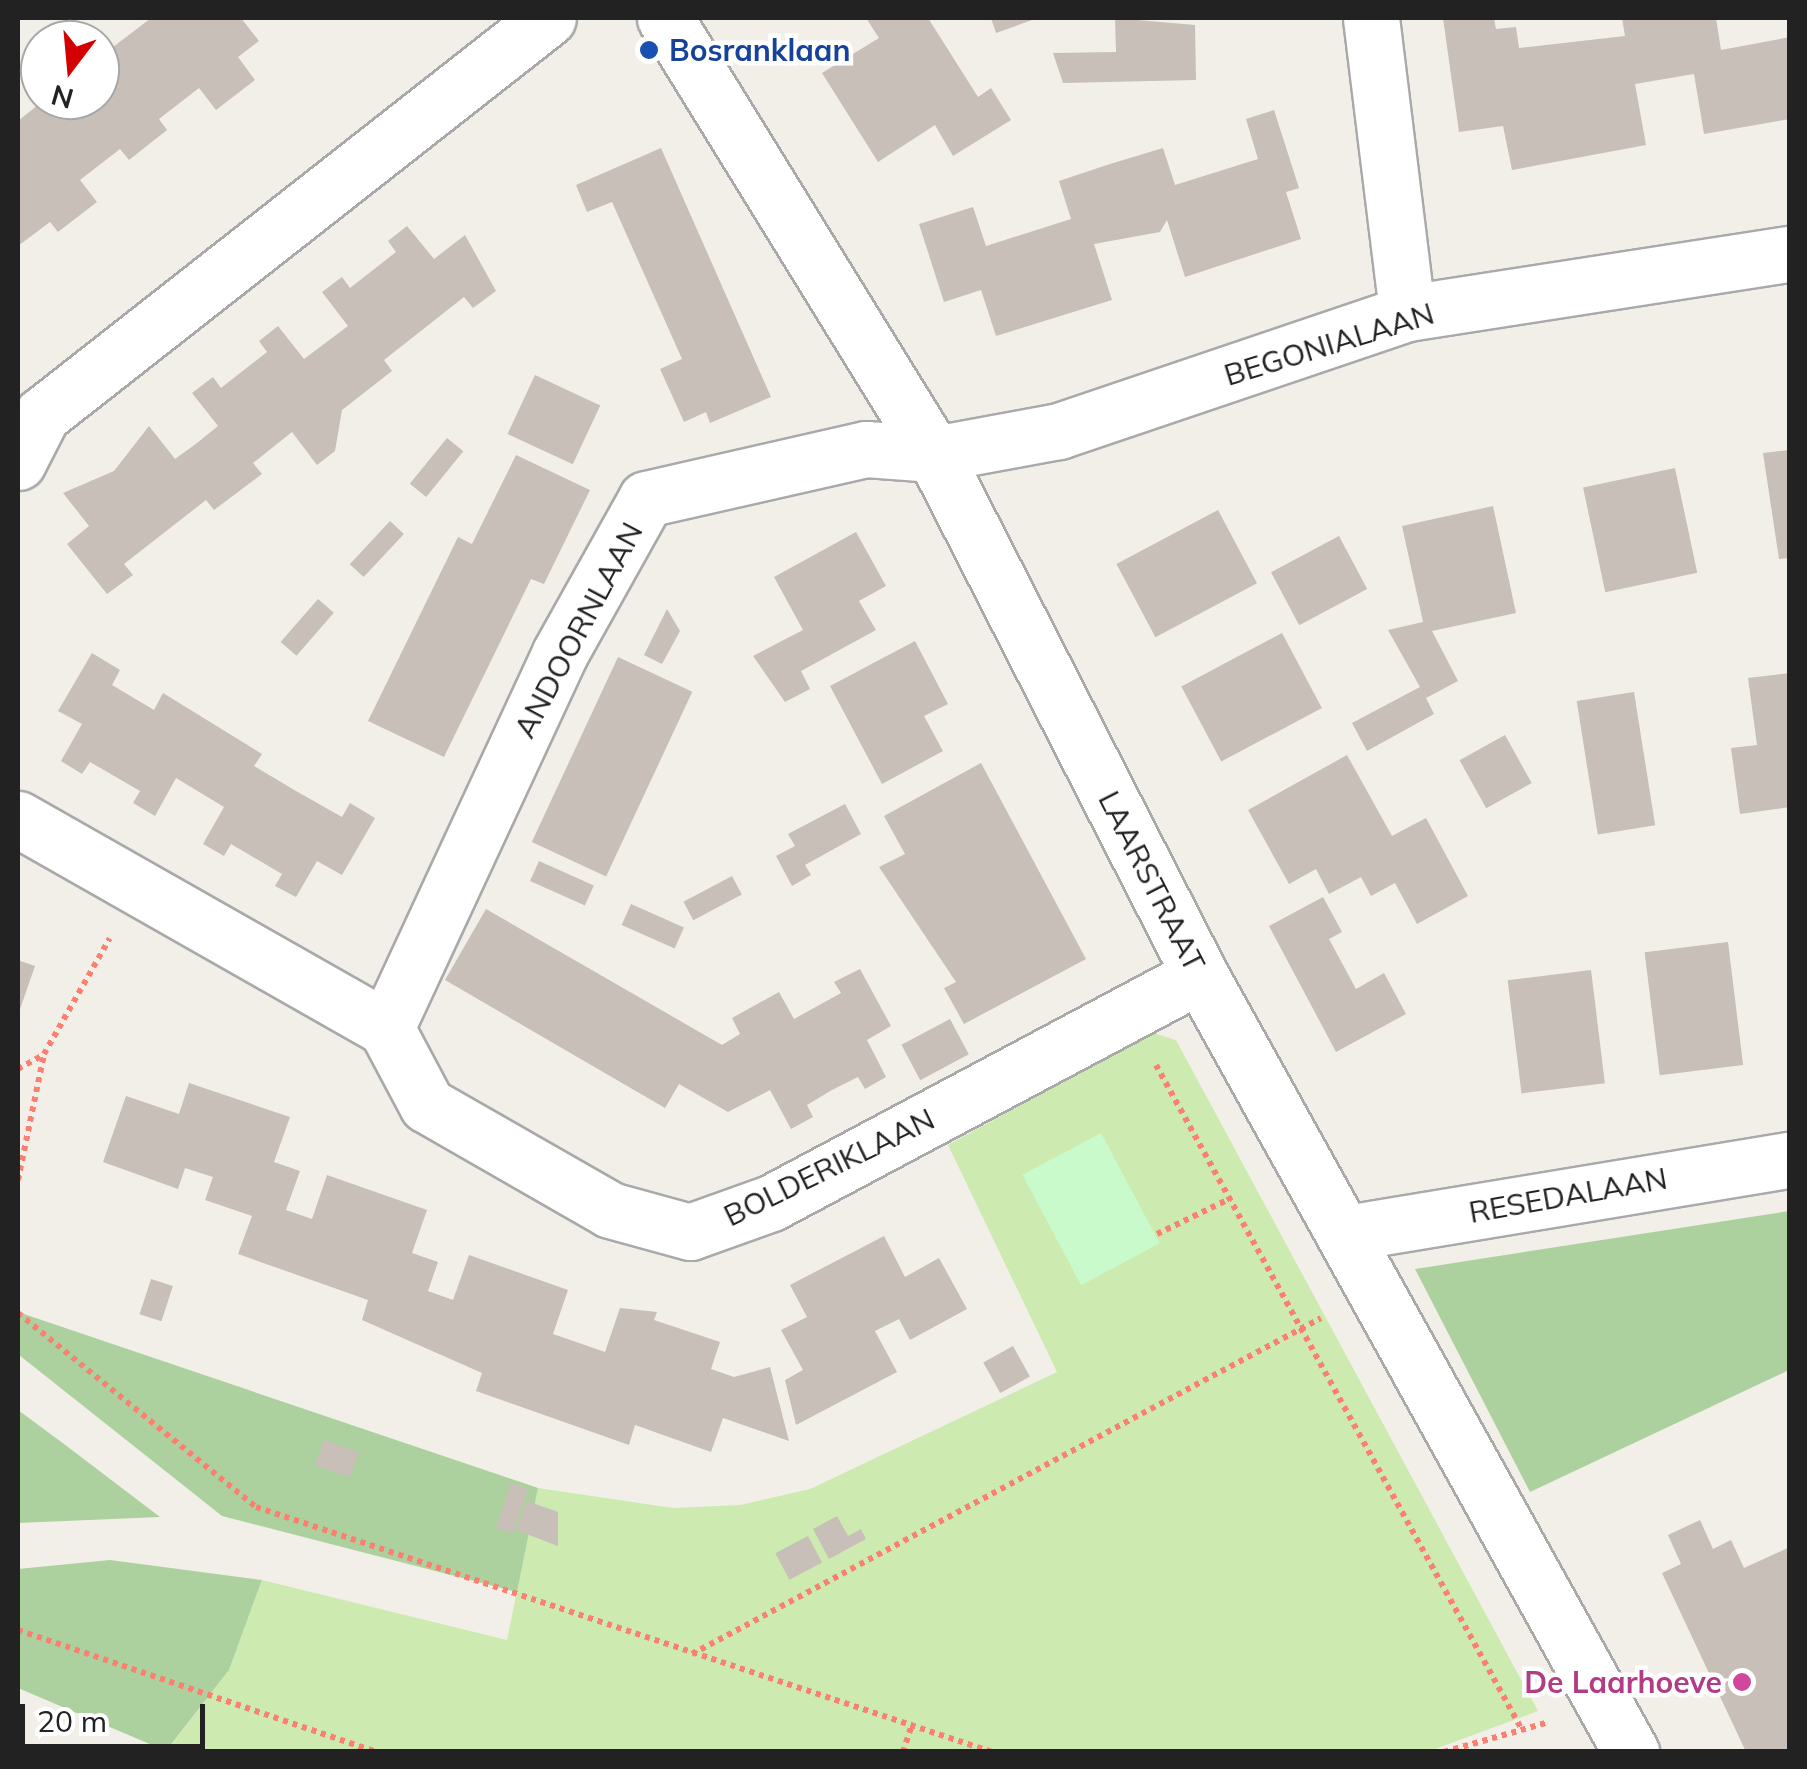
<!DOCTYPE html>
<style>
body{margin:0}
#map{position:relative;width:1807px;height:1769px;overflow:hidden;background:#f2efe9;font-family:Mulish,sans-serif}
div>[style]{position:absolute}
.grass>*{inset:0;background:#cdebb0}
.forest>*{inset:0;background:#add19e}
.park>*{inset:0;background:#c8facc;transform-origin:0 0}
.building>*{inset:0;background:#c7bfb8;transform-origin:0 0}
.path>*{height:6px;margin-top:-3px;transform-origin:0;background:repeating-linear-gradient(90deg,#fa8072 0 5px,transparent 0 10px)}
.roads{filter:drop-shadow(2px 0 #a9a9a9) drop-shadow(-2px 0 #a9a9a9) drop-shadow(0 2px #a9a9a9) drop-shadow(0 -2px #a9a9a9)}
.minor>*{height:55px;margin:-27.5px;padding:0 27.5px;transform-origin:27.5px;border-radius:27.5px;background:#fff}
.dots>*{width:28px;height:28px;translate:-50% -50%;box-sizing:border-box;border:5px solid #fff;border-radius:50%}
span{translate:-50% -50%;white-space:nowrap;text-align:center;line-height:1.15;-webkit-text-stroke:9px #fff;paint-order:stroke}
.transit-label{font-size:30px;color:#164399;font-weight:700}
.left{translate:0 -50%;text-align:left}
.street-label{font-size:30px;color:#222}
.hotel-label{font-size:30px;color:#b23c85;font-weight:700}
.right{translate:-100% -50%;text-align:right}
.frame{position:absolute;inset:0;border:20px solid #222;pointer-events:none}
.north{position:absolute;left:20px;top:20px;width:100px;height:100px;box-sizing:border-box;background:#fff;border:2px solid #a7a7a7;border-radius:50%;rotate:196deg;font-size:28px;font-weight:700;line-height:40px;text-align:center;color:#222}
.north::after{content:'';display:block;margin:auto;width:35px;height:45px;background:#d40000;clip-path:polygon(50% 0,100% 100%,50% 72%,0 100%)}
.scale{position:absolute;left:20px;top:1704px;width:185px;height:45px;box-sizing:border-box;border:5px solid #222;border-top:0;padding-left:12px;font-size:30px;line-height:35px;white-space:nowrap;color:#222;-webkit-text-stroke:8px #fff;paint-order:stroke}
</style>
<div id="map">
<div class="grass">
<i style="clip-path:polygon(1153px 1033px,1176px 1040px,1538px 1711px,1427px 1752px,166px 1752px,229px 1670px,262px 1580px,507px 1640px,538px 1488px,673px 1508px,740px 1505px,810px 1489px,1057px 1372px,948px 1145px)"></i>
</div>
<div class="forest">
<i style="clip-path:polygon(1789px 1211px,1789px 1370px,1530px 1492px,1415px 1269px)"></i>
<i style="clip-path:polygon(18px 1312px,538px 1488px,517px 1592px,222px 1516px,19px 1355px)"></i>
<i style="clip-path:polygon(18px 1410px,64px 1444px,160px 1517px,18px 1523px)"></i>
<i style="clip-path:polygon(110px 1560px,262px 1580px,229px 1670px,166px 1751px,18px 1688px,18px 1569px)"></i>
</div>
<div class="park">
<i style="left:1101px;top:1133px;width:125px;height:89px;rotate:62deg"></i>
</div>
<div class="building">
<i style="clip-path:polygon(151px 18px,241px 18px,259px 41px,238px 57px,255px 80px,216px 110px,199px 88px,159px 119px,167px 130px,129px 160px,120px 149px,80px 180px,97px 202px,58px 232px,50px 222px,18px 246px,18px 121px,44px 100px,100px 100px,100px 57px)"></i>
<i style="clip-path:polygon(866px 18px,928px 18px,978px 97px,991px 88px,1011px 120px,953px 156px,935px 125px,878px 162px,822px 73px,879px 38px)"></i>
<i style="clip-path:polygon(991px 18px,1038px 18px,996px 33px)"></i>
<i style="clip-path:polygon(1115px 18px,1195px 25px,1196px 80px,1063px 83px,1053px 53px,1116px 52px)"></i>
<i style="clip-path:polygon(1443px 18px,1494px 18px,1496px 29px,1516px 27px,1519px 48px,1625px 36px,1622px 18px,1716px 18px,1721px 50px,1790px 37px,1790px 119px,1704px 134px,1694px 74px,1635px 84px,1646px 145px,1512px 170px,1503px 126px,1459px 132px)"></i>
<i style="clip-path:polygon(1274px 110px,1299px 188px,1286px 192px,1301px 239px,1185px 277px,1167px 220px,1160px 232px,1094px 244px,1112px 300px,996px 336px,981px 290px,944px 302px,919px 224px,973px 207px,986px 246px,1071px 219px,1059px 181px,1110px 164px,1163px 148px,1175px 185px,1258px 159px,1246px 119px)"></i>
<i style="clip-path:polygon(661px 148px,771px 397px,710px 423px,706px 412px,684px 422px,665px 380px,660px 369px,682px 359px,612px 202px,587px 212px,576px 185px)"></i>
<i style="clip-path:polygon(407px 226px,434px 259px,465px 235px,496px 291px,473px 308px,464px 297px,384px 360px,392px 371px,342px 410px,335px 451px,317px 465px,292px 432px,253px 463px,262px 474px,214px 510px,206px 500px,124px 564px,133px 575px,107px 594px,67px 544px,89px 526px,63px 493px,114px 471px,149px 426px,175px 459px,197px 443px,218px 426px,192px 393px,213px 377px,221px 388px,267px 352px,259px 341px,278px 326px,304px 359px,348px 326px,322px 292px,342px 277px,350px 288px,396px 252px,388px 241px)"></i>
<i style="left:535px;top:375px;width:72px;height:65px;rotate:25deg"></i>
<i style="left:447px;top:438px;width:21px;height:59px;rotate:39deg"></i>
<i style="clip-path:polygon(1790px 450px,1790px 558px,1779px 559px,1763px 453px)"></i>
<i style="clip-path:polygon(516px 455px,590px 490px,544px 584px,531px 579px,444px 757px,368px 721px,458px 537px,472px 544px)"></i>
<i style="left:1675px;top:468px;width:107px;height:94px;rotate:78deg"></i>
<i style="clip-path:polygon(1493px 506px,1516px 613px,1432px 631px,1458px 681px,1426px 698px,1434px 714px,1367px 751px,1352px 723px,1420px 687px,1388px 630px,1423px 622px,1402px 526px)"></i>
<i style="left:1218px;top:510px;width:83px;height:115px;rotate:62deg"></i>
<i style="left:390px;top:521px;width:19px;height:59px;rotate:43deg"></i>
<i style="clip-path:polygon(856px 532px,886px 586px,859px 601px,876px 630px,801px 671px,810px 689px,785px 702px,753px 656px,803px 630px,774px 577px)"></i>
<i style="left:1339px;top:536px;width:60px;height:77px;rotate:62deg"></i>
<i style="left:318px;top:599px;width:21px;height:57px;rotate:41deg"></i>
<i style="clip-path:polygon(667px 609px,680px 631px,662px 664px,644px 655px)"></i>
<i style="left:1282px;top:633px;width:85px;height:114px;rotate:62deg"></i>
<i style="clip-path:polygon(915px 641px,948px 704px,924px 716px,943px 751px,882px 784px,830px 686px)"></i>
<i style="clip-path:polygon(92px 653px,120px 670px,112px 685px,154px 710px,163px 693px,262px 754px,254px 766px,296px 791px,342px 817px,350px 803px,375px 818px,342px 875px,317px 861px,296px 897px,275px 886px,282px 874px,231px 844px,224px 856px,203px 844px,224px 807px,176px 778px,155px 816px,133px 803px,140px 791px,90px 762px,82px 774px,61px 761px,82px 724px,58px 711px)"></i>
<i style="left:618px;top:657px;width:82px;height:204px;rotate:25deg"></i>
<i style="clip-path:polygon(1790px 673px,1790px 807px,1740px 814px,1731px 748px,1757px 745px,1748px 678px)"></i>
<i style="left:1634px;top:692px;width:135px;height:58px;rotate:81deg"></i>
<i style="left:1505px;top:735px;width:55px;height:52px;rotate:61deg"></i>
<i style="clip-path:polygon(1347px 755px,1392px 836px,1426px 818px,1468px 896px,1417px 924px,1395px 883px,1371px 896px,1361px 877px,1329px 894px,1316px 869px,1289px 884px,1248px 810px)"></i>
<i style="clip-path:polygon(981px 763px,1086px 959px,964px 1024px,944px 988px,956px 982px,879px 867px,905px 854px,884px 816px)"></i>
<i style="clip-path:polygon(845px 804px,861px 834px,805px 865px,811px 875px,792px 886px,776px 856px,795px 846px,788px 834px)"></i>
<i style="left:539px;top:861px;width:60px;height:22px;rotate:24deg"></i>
<i style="left:732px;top:876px;width:21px;height:55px;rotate:62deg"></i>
<i style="clip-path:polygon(1323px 897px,1342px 932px,1329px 939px,1356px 989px,1384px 973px,1406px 1014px,1336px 1052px,1269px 926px)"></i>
<i style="left:631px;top:904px;width:58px;height:23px;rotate:24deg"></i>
<i style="clip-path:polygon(486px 909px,722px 1045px,740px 1034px,732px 1018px,779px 992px,794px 1019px,841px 993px,834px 982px,860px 969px,891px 1026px,867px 1040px,886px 1077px,865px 1089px,858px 1077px,832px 1090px,807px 1105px,813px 1117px,791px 1129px,770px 1090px,728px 1112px,679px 1084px,665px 1108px,445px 980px)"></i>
<i style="left:1728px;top:942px;width:124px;height:84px;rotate:83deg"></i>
<i style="clip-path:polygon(18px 960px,35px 966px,18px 1015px)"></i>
<i style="left:1591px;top:970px;width:114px;height:84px;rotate:83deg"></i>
<i style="left:950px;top:1019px;width:40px;height:55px;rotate:62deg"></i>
<i style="clip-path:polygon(189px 1083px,290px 1117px,274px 1162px,300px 1171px,286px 1210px,312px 1219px,327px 1175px,427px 1210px,412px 1253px,438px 1262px,428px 1291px,453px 1300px,469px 1255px,568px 1290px,553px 1334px,605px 1352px,620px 1308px,657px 1312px,654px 1320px,720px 1342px,711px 1369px,734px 1377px,770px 1367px,789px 1441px,723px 1418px,711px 1452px,635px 1425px,629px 1445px,476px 1391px,482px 1373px,362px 1320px,368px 1300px,238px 1254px,252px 1216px,205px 1200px,213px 1177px,185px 1168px,178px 1189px,103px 1162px,126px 1096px,179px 1114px)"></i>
<i style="clip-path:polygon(884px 1236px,905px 1277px,939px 1258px,967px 1309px,910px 1340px,899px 1319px,875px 1331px,897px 1372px,796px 1425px,785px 1380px,803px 1370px,781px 1330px,807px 1317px,790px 1285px)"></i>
<i style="left:151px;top:1279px;width:23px;height:37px;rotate:18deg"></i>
<i style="left:1013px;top:1346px;width:35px;height:34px;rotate:61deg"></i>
<i style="left:324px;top:1440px;width:37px;height:27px;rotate:19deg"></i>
<i style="left:511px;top:1483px;width:18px;height:47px;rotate:19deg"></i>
<i style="clip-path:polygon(527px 1501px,558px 1512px,558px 1546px,516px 1530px)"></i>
<i style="clip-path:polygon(837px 1516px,848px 1536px,861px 1529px,866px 1539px,829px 1559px,813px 1529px)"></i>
<i style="clip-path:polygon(1700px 1520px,1713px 1549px,1731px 1540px,1744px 1568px,1790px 1547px,1790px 1752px,1746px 1752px,1662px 1573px,1681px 1564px,1668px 1535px)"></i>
<i style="left:808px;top:1536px;width:30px;height:37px;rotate:62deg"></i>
</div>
<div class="path">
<i style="left:1156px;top:1065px;width:759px;rotate:61.17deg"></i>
<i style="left:18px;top:1069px;width:29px;rotate:-29deg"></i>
<i style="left:18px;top:1180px;width:129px;rotate:-78.3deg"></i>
<i style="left:44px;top:1054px;width:133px;rotate:-60.4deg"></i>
<i style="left:1157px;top:1234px;width:82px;rotate:-25.9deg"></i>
<i style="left:18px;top:1313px;width:307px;rotate:39.2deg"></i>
<i style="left:256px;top:1507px;width:776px;rotate:18.41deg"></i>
<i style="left:18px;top:1630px;width:379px;rotate:18.8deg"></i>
<i style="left:692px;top:1654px;width:713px;rotate:-28.11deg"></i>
<i style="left:903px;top:1752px;width:26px;rotate:-72deg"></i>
<i style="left:1444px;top:1752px;width:106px;rotate:-15.9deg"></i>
</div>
<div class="roads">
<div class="minor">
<i style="left:665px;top:18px;width:512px;rotate:58.33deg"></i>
<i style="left:934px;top:454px;width:585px;rotate:62.95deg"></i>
<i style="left:1200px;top:975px;width:889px;rotate:60.98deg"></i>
<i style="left:1371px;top:18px;width:297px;rotate:83deg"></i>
<i style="left:18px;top:462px;width:53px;rotate:-62.9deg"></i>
<i style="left:42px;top:415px;width:643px;rotate:-38.12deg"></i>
<i style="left:18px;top:819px;width:423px;rotate:29.6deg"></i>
<i style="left:386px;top:1028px;width:87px;rotate:62deg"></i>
<i style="left:427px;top:1105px;width:211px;rotate:29.8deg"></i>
<i style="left:610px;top:1210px;width:83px;rotate:15.4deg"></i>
<i style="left:690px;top:1232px;width:86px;rotate:-19.7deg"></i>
<i style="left:771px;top:1203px;width:486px;rotate:-28deg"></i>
<i style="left:386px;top:1028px;width:413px;rotate:-65.1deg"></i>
<i style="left:560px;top:653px;width:176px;rotate:-60.8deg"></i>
<i style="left:646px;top:499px;width:226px;rotate:-12.8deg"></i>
<i style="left:866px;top:449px;width:68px;rotate:4.2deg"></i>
<i style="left:934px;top:454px;width:127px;rotate:-10.4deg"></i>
<i style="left:1059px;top:431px;width:367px;rotate:-18.7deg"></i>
<i style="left:1407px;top:313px;width:388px;rotate:-8.8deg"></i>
<i style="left:1347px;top:1233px;width:449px;rotate:-9.4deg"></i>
</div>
</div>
<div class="dots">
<i style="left:649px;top:50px;background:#1a4fb4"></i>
<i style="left:1742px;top:1682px;background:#d1479c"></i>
</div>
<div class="transit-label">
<span class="left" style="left:669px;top:50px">Bosranklaan</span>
</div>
<div class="street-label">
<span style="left:1329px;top:344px;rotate:-17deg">BEGONIALAAN</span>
<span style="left:578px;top:630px;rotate:-62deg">ANDOORNLAAN</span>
<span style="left:1152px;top:881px;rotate:63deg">LAARSTRAAT</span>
<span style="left:829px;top:1167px;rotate:-26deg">BOLDERIKLAAN</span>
<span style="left:1568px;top:1195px;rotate:-10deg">RESEDALAAN</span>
</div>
<div class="hotel-label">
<span class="right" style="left:1722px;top:1682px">De Laarhoeve</span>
</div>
<div class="frame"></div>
<div class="north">N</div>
<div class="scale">20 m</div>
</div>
